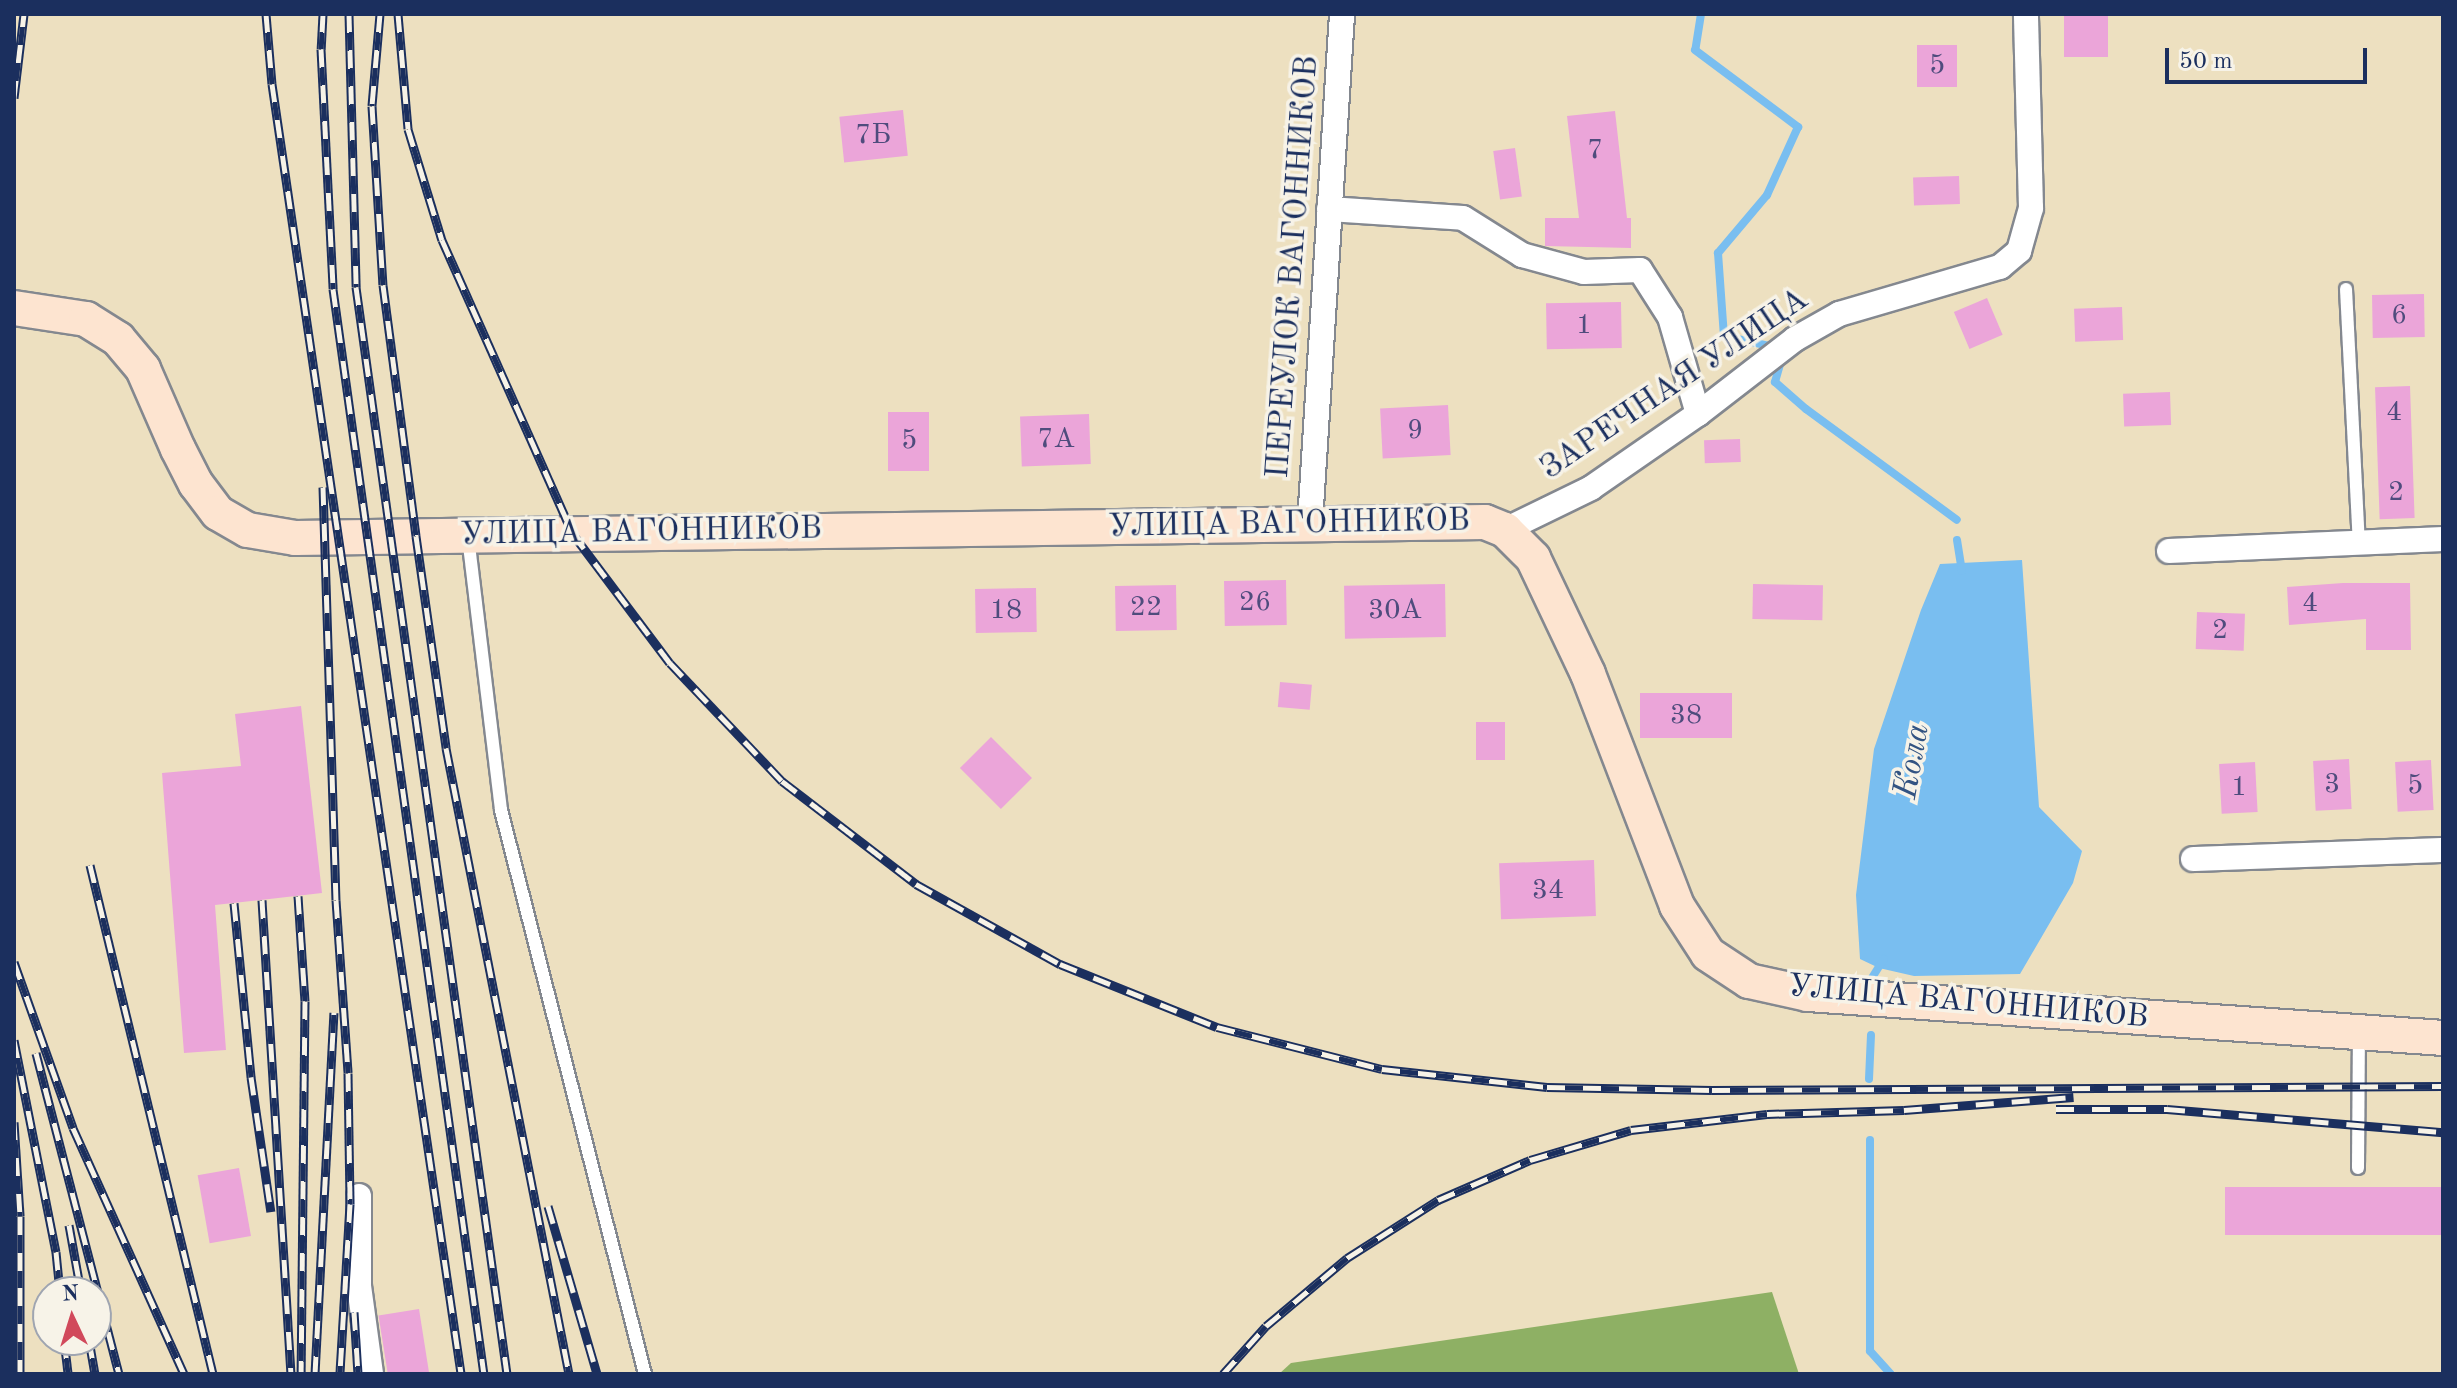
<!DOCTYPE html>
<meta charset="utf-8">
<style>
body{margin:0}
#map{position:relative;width:2457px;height:1388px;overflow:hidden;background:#ede0c0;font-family:"Old Standard TT",serif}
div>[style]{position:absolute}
.forest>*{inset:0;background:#8eb064}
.water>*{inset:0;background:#79bef0}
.stream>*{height:8px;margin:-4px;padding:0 4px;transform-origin:4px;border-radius:4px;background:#79bef0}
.building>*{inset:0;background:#eba5d9;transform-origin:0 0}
.roads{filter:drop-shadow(2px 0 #84888f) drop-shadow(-2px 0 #84888f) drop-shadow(0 2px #84888f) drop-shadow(0 -2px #84888f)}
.lane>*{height:12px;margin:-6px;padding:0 6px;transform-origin:6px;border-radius:6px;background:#fff}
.street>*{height:24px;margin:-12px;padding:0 12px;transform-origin:12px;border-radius:12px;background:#fff}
.secondary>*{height:34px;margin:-17px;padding:0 17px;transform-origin:17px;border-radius:17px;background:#fde4d0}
.rail>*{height:9px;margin-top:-4.5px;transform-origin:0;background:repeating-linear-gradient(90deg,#f7f3e8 0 18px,#1b2f5e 0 36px);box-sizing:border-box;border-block:2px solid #1b2f5e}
span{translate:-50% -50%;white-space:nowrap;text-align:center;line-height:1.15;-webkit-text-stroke:7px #f7f3e8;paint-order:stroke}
.number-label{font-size:28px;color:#4f4c7d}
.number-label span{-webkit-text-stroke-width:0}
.street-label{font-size:32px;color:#1b2f5e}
.water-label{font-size:34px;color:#325382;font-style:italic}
.frame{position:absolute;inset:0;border:16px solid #1b2f5e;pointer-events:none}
.north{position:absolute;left:32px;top:1276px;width:80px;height:80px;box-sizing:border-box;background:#f7f3e8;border:2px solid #9fa5b1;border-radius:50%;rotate:356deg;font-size:22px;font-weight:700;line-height:32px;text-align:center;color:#1b2f5e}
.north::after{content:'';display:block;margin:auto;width:28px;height:36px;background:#d1495b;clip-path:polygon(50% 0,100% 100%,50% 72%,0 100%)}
.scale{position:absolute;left:2165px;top:48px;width:202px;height:36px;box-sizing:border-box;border:4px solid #1b2f5e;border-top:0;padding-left:10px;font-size:24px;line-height:28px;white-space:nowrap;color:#1b2f5e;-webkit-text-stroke:6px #f7f3e8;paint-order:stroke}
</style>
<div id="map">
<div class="forest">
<i style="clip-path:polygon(1772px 1292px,1799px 1374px,1279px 1374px,1291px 1363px)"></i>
</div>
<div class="water">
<i style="clip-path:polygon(2022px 560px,2039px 807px,2082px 851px,2073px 883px,2020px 974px,1914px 976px,1879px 968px,1860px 959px,1856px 895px,1874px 749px,1921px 610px,1940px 564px)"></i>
</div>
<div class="stream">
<i style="left:1701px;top:14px;width:36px;rotate:99deg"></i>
<i style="left:1695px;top:50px;width:129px;rotate:36.8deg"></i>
<i style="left:1798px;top:127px;width:75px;rotate:114.5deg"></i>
<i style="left:1767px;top:195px;width:76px;rotate:130.2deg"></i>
<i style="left:1718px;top:253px;width:83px;rotate:85.9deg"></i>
<i style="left:1724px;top:336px;width:46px;rotate:12.5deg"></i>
<i style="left:1781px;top:361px;width:22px;rotate:106deg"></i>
<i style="left:1775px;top:382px;width:41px;rotate:41.1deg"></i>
<i style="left:1806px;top:409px;width:187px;rotate:36.3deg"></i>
<i style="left:1957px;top:540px;width:31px;rotate:81deg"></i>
<i style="left:1870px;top:981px;width:26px;rotate:-58deg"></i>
<i style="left:1869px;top:1079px;width:44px;rotate:-87.4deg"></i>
<i style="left:1870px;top:1140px;width:211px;rotate:90deg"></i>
<i style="left:1870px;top:1351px;width:31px;rotate:48deg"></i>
</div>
<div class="building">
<i style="left:2064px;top:14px;width:44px;height:43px"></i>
<i style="left:1917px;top:45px;width:40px;height:42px"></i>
<i style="left:903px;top:110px;width:46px;height:64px;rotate:84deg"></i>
<i style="clip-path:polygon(1615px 111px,1627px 218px,1631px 218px,1631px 248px,1545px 246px,1545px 218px,1579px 218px,1567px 116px)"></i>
<i style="left:1515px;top:148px;width:49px;height:22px;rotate:82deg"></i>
<i style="left:1959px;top:176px;width:28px;height:46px;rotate:88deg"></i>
<i style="left:2424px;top:294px;width:43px;height:52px;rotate:89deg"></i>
<i style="left:1987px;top:298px;width:40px;height:36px;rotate:67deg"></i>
<i style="left:1621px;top:302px;width:46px;height:75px;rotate:89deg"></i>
<i style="left:2122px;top:307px;width:33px;height:48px;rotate:88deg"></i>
<i style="left:2410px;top:386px;width:132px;height:35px;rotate:88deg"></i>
<i style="left:2170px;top:392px;width:33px;height:47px;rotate:88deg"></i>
<i style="left:1448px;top:405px;width:50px;height:68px;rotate:87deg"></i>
<i style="left:888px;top:412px;width:41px;height:59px"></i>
<i style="left:1089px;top:414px;width:50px;height:69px;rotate:88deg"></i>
<i style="left:1740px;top:439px;width:23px;height:36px;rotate:88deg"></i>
<i style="left:1286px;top:580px;width:45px;height:62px;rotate:89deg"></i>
<i style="clip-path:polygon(2343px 583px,2410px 583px,2411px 650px,2366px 650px,2366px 619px,2289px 625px,2287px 587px)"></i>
<i style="left:1445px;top:584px;width:53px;height:101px;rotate:89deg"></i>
<i style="left:1753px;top:584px;width:70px;height:35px;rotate:1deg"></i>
<i style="left:1176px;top:585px;width:45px;height:61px;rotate:89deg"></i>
<i style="left:1036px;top:588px;width:44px;height:61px;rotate:89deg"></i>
<i style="left:2197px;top:612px;width:48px;height:37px;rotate:2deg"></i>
<i style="left:1280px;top:682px;width:32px;height:25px;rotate:5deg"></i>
<i style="left:1640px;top:693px;width:92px;height:45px"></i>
<i style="clip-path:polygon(301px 706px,322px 893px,215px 905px,226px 1050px,184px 1053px,162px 773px,241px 766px,235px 714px)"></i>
<i style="left:1476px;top:722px;width:29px;height:38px"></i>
<i style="left:991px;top:737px;width:58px;height:44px;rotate:45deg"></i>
<i style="left:2349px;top:759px;width:50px;height:36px;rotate:87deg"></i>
<i style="left:2431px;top:760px;width:50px;height:36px;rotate:87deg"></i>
<i style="left:2255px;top:762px;width:50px;height:36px;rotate:87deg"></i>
<i style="left:1594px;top:860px;width:56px;height:95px;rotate:88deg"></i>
<i style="left:239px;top:1168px;width:69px;height:42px;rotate:80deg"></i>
<i style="left:2443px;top:1187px;width:48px;height:218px;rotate:90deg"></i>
<i style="left:419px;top:1309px;width:66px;height:41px;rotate:81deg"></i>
</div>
<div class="roads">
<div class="lane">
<i style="left:2346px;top:289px;width:256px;rotate:87.1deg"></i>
<i style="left:468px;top:537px;width:275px;rotate:83.1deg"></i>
<i style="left:501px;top:810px;width:582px;rotate:75.68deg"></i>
<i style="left:2358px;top:1168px;width:134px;rotate:-89.6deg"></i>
</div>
<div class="street">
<i style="left:1329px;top:209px;width:134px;rotate:3.8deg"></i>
<i style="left:1463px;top:218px;width:70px;rotate:32.1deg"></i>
<i style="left:1522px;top:255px;width:64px;rotate:15.3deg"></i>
<i style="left:1584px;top:272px;width:56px;rotate:-2deg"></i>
<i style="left:1640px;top:270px;width:56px;rotate:57.4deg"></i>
<i style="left:1670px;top:317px;width:101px;rotate:73.9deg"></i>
<i style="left:1310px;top:523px;width:510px;rotate:-86.4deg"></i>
<i style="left:1505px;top:530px;width:96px;rotate:-26deg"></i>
<i style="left:1591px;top:488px;width:130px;rotate:-34.7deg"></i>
<i style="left:1698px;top:414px;width:123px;rotate:-37.7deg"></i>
<i style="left:1795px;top:339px;width:51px;rotate:-29.6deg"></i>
<i style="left:1839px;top:314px;width:168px;rotate:-16.3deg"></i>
<i style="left:2000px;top:267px;width:25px;rotate:-40deg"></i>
<i style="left:2019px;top:251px;width:45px;rotate:-74.4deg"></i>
<i style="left:2031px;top:208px;width:194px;rotate:-91.5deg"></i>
<i style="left:2169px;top:551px;width:274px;rotate:-2.5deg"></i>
<i style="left:2193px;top:859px;width:250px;rotate:-2.1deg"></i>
<i style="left:359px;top:1196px;width:90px;rotate:90deg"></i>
<i style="left:359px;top:1286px;width:89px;rotate:82.2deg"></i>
</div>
<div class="secondary">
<i style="left:14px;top:308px;width:73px;rotate:8.7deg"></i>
<i style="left:86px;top:319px;width:38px;rotate:32deg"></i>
<i style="left:118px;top:339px;width:39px;rotate:50deg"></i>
<i style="left:143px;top:369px;width:87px;rotate:66.4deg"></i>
<i style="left:178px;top:449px;width:39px;rotate:63deg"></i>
<i style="left:196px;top:484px;width:36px;rotate:53deg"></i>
<i style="left:218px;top:513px;width:34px;rotate:30deg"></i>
<i style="left:248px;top:530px;width:48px;rotate:9.7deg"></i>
<i style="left:295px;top:538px;width:1190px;rotate:-0.77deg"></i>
<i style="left:1485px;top:522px;width:22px;rotate:22deg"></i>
<i style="left:1505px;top:530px;width:40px;rotate:45deg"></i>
<i style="left:1533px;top:558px;width:128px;rotate:64.6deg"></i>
<i style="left:1588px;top:674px;width:248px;rotate:69deg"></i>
<i style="left:1677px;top:906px;width:57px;rotate:57.1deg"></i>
<i style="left:1708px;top:954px;width:49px;rotate:33.4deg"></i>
<i style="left:1749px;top:981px;width:60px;rotate:12.4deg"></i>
<i style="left:1808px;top:994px;width:637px;rotate:3.96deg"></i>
</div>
</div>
<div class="rail">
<i style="left:266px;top:14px;width:70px;rotate:85.1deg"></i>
<i style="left:272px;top:84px;width:1304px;rotate:81.66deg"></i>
<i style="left:323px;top:14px;width:35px;rotate:93deg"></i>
<i style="left:321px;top:49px;width:240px;rotate:87.1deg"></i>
<i style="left:333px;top:289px;width:1095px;rotate:82.08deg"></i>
<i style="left:349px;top:14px;width:273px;rotate:88.5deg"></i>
<i style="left:356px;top:287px;width:1097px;rotate:82.09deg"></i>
<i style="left:380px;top:14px;width:92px;rotate:95deg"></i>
<i style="left:372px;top:106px;width:179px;rotate:86.5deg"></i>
<i style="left:383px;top:285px;width:253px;rotate:82.5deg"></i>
<i style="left:416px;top:536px;width:214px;rotate:81.9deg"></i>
<i style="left:446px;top:748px;width:638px;rotate:78.88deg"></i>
<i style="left:398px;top:14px;width:115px;rotate:85deg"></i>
<i style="left:408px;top:129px;width:116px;rotate:73deg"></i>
<i style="left:442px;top:240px;width:322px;rotate:66deg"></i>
<i style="left:573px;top:534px;width:161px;rotate:53.1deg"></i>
<i style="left:670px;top:663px;width:163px;rotate:46.5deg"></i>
<i style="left:782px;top:781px;width:169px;rotate:37.5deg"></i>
<i style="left:916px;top:884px;width:165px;rotate:29.1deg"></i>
<i style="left:1060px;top:964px;width:169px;rotate:21.9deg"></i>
<i style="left:1217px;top:1027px;width:170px;rotate:14.3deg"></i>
<i style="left:1382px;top:1069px;width:166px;rotate:6.2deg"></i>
<i style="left:1547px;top:1087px;width:165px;rotate:1deg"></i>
<i style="left:1712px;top:1090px;width:731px;rotate:-0.31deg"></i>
<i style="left:14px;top:98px;width:85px;rotate:-83.2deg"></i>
<i style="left:323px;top:487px;width:413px;rotate:88.2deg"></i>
<i style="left:336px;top:900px;width:173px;rotate:86deg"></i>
<i style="left:348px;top:1073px;width:131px;rotate:89.1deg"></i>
<i style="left:350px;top:1204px;width:170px;rotate:93.4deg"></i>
<i style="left:90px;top:865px;width:524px;rotate:76.41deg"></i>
<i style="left:298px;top:896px;width:105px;rotate:86.2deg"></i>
<i style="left:305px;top:1001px;width:373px;rotate:90.6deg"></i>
<i style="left:262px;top:900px;width:475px;rotate:86.5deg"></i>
<i style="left:234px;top:903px;width:175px;rotate:84.4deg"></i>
<i style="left:251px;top:1077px;width:136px;rotate:81.6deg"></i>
<i style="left:14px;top:962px;width:176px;rotate:70.4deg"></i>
<i style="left:73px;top:1128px;width:270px;rotate:65.7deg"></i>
<i style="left:14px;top:1040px;width:216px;rotate:78.8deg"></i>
<i style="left:56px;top:1252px;width:40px;rotate:84.3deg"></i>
<i style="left:36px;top:1053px;width:332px;rotate:75.5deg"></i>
<i style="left:2056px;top:1109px;width:111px"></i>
<i style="left:2167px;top:1109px;width:277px;rotate:4.8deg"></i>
<i style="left:14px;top:1122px;width:94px;rotate:86.3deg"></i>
<i style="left:20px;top:1216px;width:158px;rotate:90deg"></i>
<i style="left:548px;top:1206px;width:175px;rotate:73.7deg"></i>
<i style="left:69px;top:1225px;width:68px;rotate:79.8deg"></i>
<i style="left:354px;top:1312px;width:62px;rotate:86.3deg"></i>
<i style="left:64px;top:1340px;width:34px;rotate:83deg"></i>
<i style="left:89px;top:1340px;width:35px;rotate:80deg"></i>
<i style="left:315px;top:1374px;width:362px;rotate:-87deg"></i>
<i style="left:1223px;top:1374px;width:64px;rotate:-48.1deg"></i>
<i style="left:1266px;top:1326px;width:106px;rotate:-40deg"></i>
<i style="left:1347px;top:1258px;width:108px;rotate:-32.5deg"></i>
<i style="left:1438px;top:1200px;width:100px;rotate:-23.5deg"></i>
<i style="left:1530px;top:1160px;width:105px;rotate:-16.5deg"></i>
<i style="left:1631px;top:1130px;width:137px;rotate:-6.7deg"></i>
<i style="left:1767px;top:1114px;width:137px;rotate:-1.7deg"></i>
<i style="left:1904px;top:1110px;width:170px;rotate:-4.4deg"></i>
</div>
<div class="number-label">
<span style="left:1937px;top:66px">5</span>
<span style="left:873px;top:136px">7Б</span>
<span style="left:1595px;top:151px">7</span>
<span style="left:2399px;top:316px">6</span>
<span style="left:1584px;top:326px">1</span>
<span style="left:2394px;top:413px">4</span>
<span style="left:1415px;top:431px">9</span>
<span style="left:1056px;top:440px">7А</span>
<span style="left:909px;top:441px">5</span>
<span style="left:2396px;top:493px">2</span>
<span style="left:1255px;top:603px">26</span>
<span style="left:2310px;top:604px">4</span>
<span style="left:1146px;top:608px">22</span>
<span style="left:1006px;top:611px">18</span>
<span style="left:1395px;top:611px">30А</span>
<span style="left:2220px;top:631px">2</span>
<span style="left:1686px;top:716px">38</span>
<span style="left:2332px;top:785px">3</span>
<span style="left:2415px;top:786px">5</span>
<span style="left:2239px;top:788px">1</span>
<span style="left:1548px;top:891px">34</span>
</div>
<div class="street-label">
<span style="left:1294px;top:267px;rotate:-86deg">ПЕРЕУЛОК ВАГОННИКОВ</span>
<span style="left:1675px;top:385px;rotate:-34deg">ЗАРЕЧНАЯ УЛИЦА</span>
<span style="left:1289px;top:525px;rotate:-1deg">УЛИЦА ВАГОННИКОВ</span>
<span style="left:641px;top:533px;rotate:-1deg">УЛИЦА ВАГОННИКОВ</span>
<span style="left:1968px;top:1003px;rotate:5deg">УЛИЦА ВАГОННИКОВ</span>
</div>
<div class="water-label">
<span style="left:1913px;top:761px;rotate:-80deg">Кола</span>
</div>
<div class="frame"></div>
<div class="north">N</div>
<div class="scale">50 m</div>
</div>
